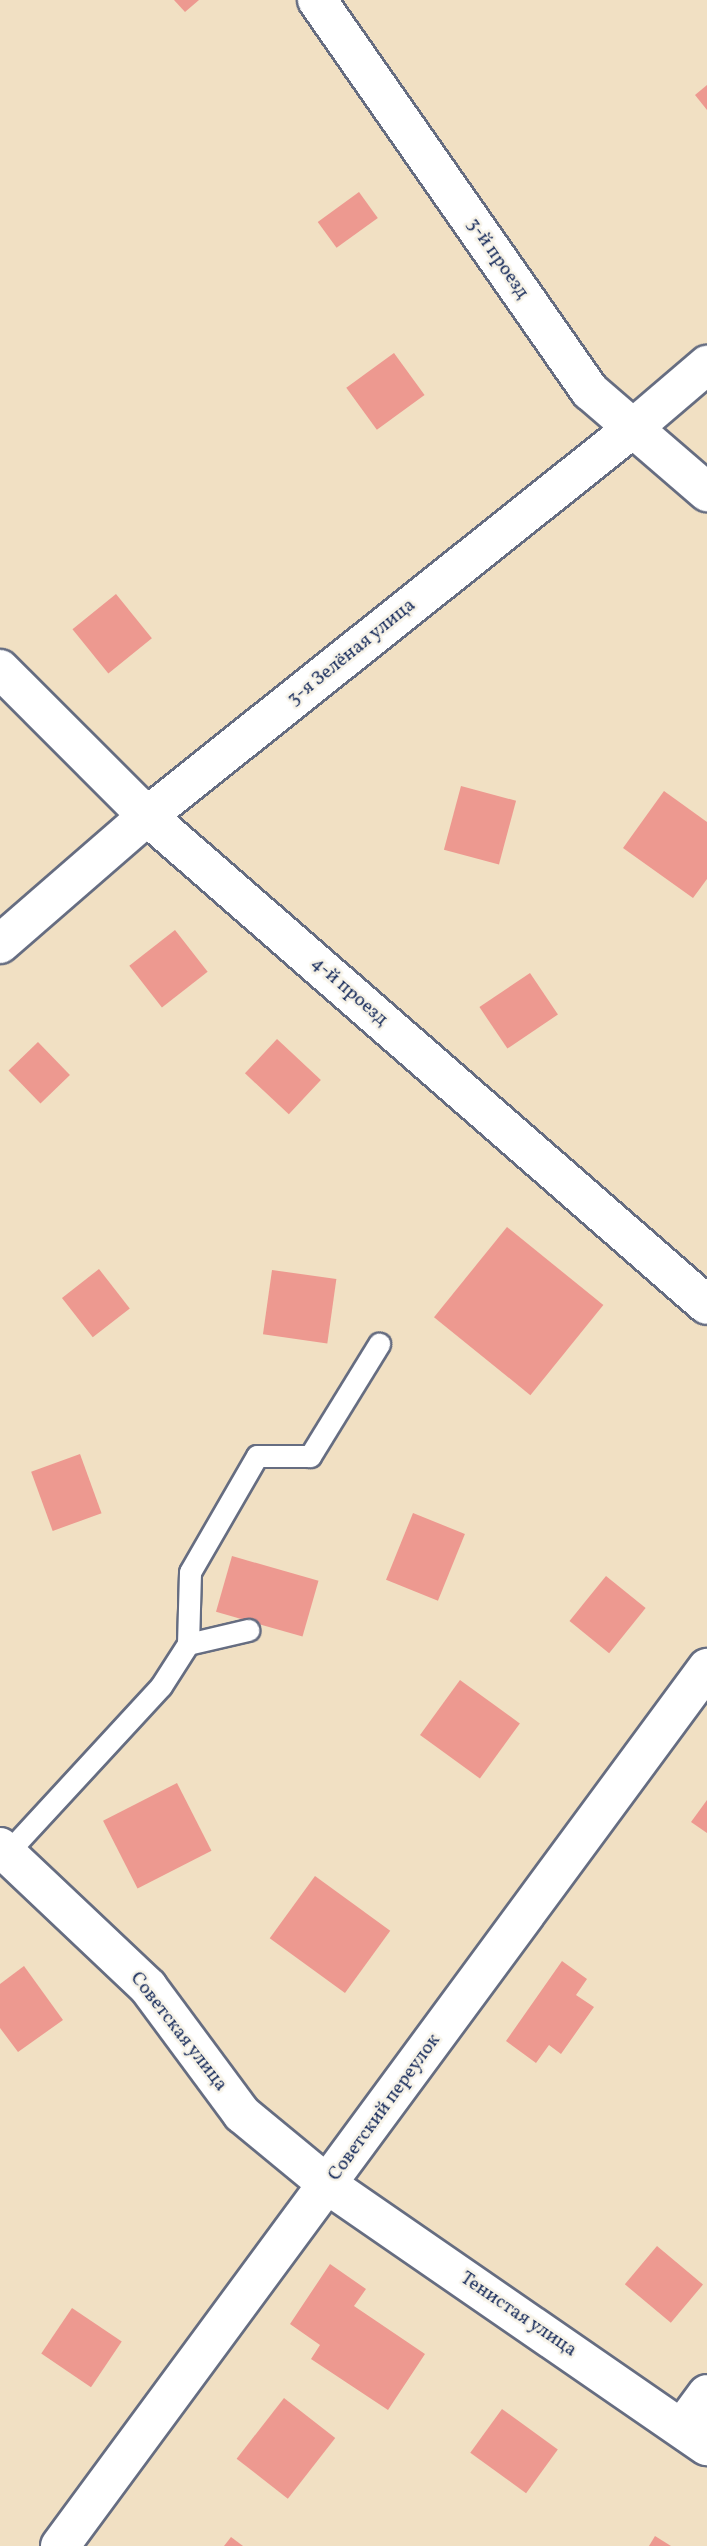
<!DOCTYPE html>
<meta charset="utf-8">
<style>
body{margin:0}
#map{position:relative;width:707px;height:2546px;overflow:hidden;background:#f1e0c3;font-family:Vollkorn,serif}
div>[style]{position:absolute}
.building>*{inset:0;background:#ed9990;transform-origin:0 0}
.roads{filter:drop-shadow(2px 0 #666d81) drop-shadow(-2px 0 #666d81) drop-shadow(0 2px #666d81) drop-shadow(0 -2px #666d81)}
.lane>*{height:21px;margin:-10.5px;padding:0 10.5px;transform-origin:10.5px;border-radius:10.5px;background:#fff}
.street>*{height:38px;margin:-19px;padding:0 19px;transform-origin:19px;border-radius:19px;background:#fff}
span{translate:-50% -50%;white-space:nowrap;text-align:center;line-height:1.15;-webkit-text-stroke:5px #f7f3e8;paint-order:stroke}
.street-label{font-size:19px;color:#1b2f5e}
</style>
<div id="map">
<div class="building">
<i style="clip-path:polygon(174px 0,199px 0,185px 12px)"></i>
<i style="clip-path:polygon(707px 85px,707px 110px,695px 95px)"></i>
<i style="left:359px;top:192px;width:32px;height:51px;rotate:54deg"></i>
<i style="left:394px;top:353px;width:52px;height:59px;rotate:54deg"></i>
<i style="left:116px;top:594px;width:57px;height:56px;rotate:51deg"></i>
<i style="left:461px;top:786px;width:57px;height:66px;rotate:15deg"></i>
<i style="clip-path:polygon(664px 791px,707px 822px,707px 879px,693px 898px,623px 848px)"></i>
<i style="left:175px;top:930px;width:53px;height:58px;rotate:52deg"></i>
<i style="left:530px;top:973px;width:50px;height:61px;rotate:56deg"></i>
<i style="left:277px;top:1039px;width:60px;height:47px;rotate:43deg"></i>
<i style="left:38px;top:1042px;width:46px;height:41px;rotate:46deg"></i>
<i style="left:507px;top:1227px;width:124px;height:116px;rotate:39deg"></i>
<i style="left:99px;top:1269px;width:50px;height:47px;rotate:52deg"></i>
<i style="left:272px;top:1270px;width:65px;height:65px;rotate:8deg"></i>
<i style="left:80px;top:1454px;width:63px;height:52px;rotate:70deg"></i>
<i style="left:413px;top:1513px;width:56px;height:72px;rotate:22deg"></i>
<i style="left:232px;top:1556px;width:90px;height:58px;rotate:16deg"></i>
<i style="left:606px;top:1576px;width:51px;height:58px;rotate:39deg"></i>
<i style="left:460px;top:1680px;width:74px;height:68px;rotate:36deg"></i>
<i style="left:177px;top:1783px;width:76px;height:83px;rotate:63deg"></i>
<i style="clip-path:polygon(707px 1800px,707px 1833px,691px 1822px)"></i>
<i style="left:315px;top:1876px;width:93px;height:77px;rotate:36deg"></i>
<i style="clip-path:polygon(562px 1961px,587px 1979px,576px 1995px,594px 2007px,561px 2054px,549px 2045px,536px 2063px,506px 2041px)"></i>
<i style="clip-path:polygon(24px 1966px,63px 2020px,18px 2052px,0 2028px,0 1984px)"></i>
<i style="left:657px;top:2246px;width:60px;height:50px;rotate:40deg"></i>
<i style="clip-path:polygon(330px 2264px,366px 2289px,354px 2306px,425px 2354px,388px 2410px,311px 2359px,320px 2345px,290px 2324px)"></i>
<i style="left:72px;top:2308px;width:60px;height:55px;rotate:34deg"></i>
<i style="left:284px;top:2398px;width:65px;height:77px;rotate:38deg"></i>
<i style="left:502px;top:2409px;width:69px;height:54px;rotate:36deg"></i>
<i style="clip-path:polygon(655px 2536px,671px 2546px,649px 2546px)"></i>
<i style="clip-path:polygon(231px 2537px,243px 2546px,224px 2546px)"></i>
</div>
<div class="roads">
<div class="lane">
<i style="left:188px;top:1644px;width:62px;rotate:-13.1deg"></i>
<i style="left:7px;top:1853px;width:227px;rotate:-47.3deg"></i>
<i style="left:161px;top:1686px;width:50px;rotate:-57.3deg"></i>
<i style="left:188px;top:1644px;width:72px;rotate:-88.4deg"></i>
<i style="left:190px;top:1572px;width:134px;rotate:-60deg"></i>
<i style="left:257px;top:1456px;width:53px"></i>
<i style="left:310px;top:1456px;width:132px;rotate:-58.4deg"></i>
</div>
<div class="street">
<i style="left:317px;top:0;width:477px;rotate:55.1deg"></i>
<i style="left:590px;top:391px;width:155px;rotate:40.8deg"></i>
<i style="left:0;top:669px;width:208px;rotate:45deg"></i>
<i style="left:147px;top:816px;width:743px;rotate:41.13deg"></i>
<i style="left:0;top:944px;width:195px;rotate:-41deg"></i>
<i style="left:147px;top:816px;width:620px;rotate:-38.59deg"></i>
<i style="left:632px;top:429px;width:99px;rotate:-40.5deg"></i>
<i style="left:0;top:1847px;width:204px;rotate:43.4deg"></i>
<i style="left:148px;top:1987px;width:158px;rotate:53.5deg"></i>
<i style="left:242px;top:2114px;width:112px;rotate:39.5deg"></i>
<i style="left:328px;top:2185px;width:460px;rotate:34.6deg"></i>
<i style="left:682px;top:2428px;width:42px;rotate:-53.7deg"></i>
<i style="left:60px;top:2546px;width:1091px;rotate:-53.61deg"></i>
</div>
</div>
<div class="street-label">
<span style="left:497px;top:259px;rotate:55deg">3-й проезд</span>
<span style="left:352px;top:653px;rotate:-39deg">3-я Зелёная улица</span>
<span style="left:349px;top:992px;rotate:41deg">4-й проезд</span>
<span style="left:178px;top:2032px;rotate:52deg">Советская улица</span>
<span style="left:385px;top:2108px;rotate:-54deg">Советский переулок</span>
<span style="left:518px;top:2315px;rotate:34deg">Тенистая улица</span>
</div>
</div>
